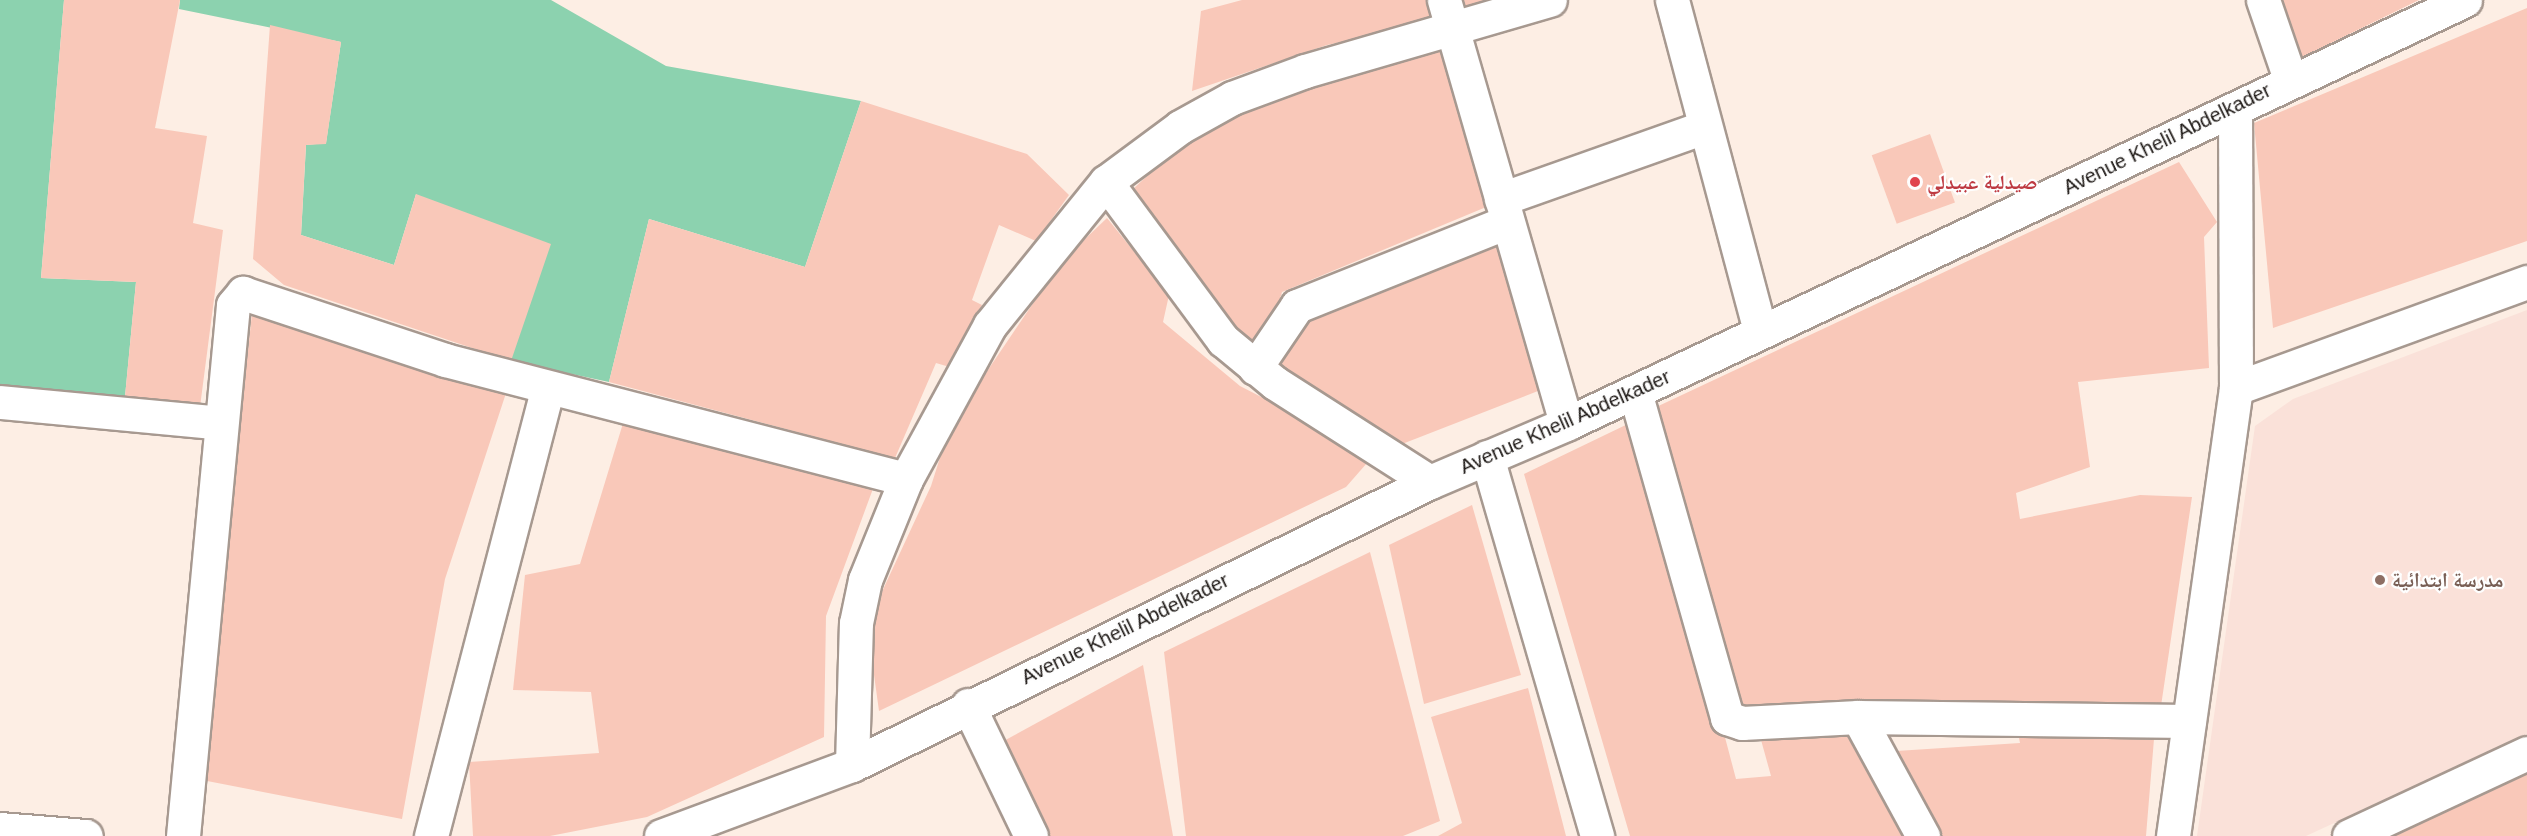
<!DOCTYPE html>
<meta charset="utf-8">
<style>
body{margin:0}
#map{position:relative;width:2527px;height:836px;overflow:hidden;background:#fdeee4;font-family:Helvetica,"Noto Naskh Arabic",sans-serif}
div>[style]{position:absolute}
.education>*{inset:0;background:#fae1d9}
.green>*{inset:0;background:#8cd2af}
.building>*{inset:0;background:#f9c8b9;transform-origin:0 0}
.roads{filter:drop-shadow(2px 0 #a79990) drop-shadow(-2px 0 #a79990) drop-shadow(0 2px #a79990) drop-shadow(0 -2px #a79990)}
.minor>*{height:33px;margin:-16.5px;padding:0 16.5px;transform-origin:16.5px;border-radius:16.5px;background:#fff}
.dots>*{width:16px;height:16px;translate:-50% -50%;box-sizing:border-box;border:3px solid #fefefe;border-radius:50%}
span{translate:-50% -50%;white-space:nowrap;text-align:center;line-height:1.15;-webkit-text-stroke:4.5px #fefefe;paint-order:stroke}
.street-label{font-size:20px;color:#1c1714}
.health-label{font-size:20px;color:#be3a42;font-weight:700}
.left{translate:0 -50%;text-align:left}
.education-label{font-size:20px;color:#785e54;font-weight:700}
</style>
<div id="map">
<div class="education">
<i style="clip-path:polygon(2527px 310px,2527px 734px,2306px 836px,2197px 836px,2255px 426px,2293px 399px)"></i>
</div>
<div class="green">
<i style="clip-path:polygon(0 0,64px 0,41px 278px,136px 282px,124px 407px,0 393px)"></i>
<i style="clip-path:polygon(180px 0,551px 0,666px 66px,861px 101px,805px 267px,649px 219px,609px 382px,511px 361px,416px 194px,394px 265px,301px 235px,306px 145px,326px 143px,341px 42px,179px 9px)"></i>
</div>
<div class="building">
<i style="clip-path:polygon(64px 0,180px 0,155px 128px,207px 136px,193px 223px,223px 230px,200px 407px,124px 407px,136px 282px,41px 278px)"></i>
<i style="clip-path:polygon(1242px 0,1432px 0,1438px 21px,1327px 45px,1192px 91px,1201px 11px)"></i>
<i style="clip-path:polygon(1457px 0,1512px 0,1460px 15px)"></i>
<i style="clip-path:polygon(2278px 0,2419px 0,2296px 60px)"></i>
<i style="clip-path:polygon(2527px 8px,2527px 241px,2273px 328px,2254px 123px)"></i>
<i style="clip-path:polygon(270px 25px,341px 42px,326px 144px,306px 145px,301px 235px,394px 265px,416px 194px,551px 244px,511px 361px,284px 285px,253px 259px)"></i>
<i style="clip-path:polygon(1443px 49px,1491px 205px,1282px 292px,1267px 344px,1249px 351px,1131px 191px,1205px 122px,1286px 79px)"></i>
<i style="clip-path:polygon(861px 101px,1027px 154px,1069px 195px,1036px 241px,999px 225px,972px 300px,982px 305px,953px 368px,936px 363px,895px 458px,609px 382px,649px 219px,805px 267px)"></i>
<i style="left:1930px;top:134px;width:73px;height:62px;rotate:70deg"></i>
<i style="clip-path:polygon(2179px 162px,2217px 222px,2204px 237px,2209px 368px,2078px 382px,2090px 467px,2016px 493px,2020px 519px,2140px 495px,2192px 497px,2161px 706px,1730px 711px,1652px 409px)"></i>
<i style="clip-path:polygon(1107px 218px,1169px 295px,1163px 322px,1240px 386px,1374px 455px,1346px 487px,879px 711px,867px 624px,931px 486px,950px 426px,1061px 262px)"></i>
<i style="clip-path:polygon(1494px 238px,1543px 389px,1397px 446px,1276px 376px,1294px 314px)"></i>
<i style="clip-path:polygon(253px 304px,508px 387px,445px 579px,402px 819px,202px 780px)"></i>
<i style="clip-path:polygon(624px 420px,874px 486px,826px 616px,824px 737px,647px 817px,550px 836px,473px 836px,469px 762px,599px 753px,591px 692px,513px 690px,525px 575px,580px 564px)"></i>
<i style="clip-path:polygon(1634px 421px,1678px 559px,1736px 779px,1771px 776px,1758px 729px,1838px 721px,1912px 836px,1630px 836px,1524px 474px)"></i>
<i style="clip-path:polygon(1472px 505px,1521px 675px,1424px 704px,1389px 545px)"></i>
<i style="clip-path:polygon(1370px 552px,1440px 821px,1403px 836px,1186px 836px,1164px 652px)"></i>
<i style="clip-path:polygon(1143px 665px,1173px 836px,1045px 836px,1000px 743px)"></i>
<i style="clip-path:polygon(1528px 688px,1566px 836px,1438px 836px,1462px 823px,1431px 717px)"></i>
<i style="clip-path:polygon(2018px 733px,2154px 739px,2146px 836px,1934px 836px,1881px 752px,2020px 743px)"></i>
<i style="clip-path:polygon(2527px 764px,2527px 836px,2368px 836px)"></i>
</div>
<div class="roads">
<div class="minor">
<i style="left:1444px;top:0;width:441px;rotate:73.9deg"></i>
<i style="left:1672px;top:0;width:342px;rotate:75.1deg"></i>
<i style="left:2263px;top:0;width:83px;rotate:71.1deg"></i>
<i style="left:1106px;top:182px;width:197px;rotate:53.5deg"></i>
<i style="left:1223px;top:340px;width:67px;rotate:39.6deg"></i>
<i style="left:1275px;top:383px;width:184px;rotate:32.6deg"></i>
<i style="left:1501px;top:199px;width:215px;rotate:-19.5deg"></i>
<i style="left:1255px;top:368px;width:75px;rotate:-55.9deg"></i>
<i style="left:1297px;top:306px;width:226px;rotate:-21.8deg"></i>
<i style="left:2236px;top:388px;width:310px;rotate:-20deg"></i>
<i style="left:1635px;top:392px;width:339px;rotate:74.2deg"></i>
<i style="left:1727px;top:718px;width:16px;rotate:18deg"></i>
<i style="left:1742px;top:723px;width:116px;rotate:-3deg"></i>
<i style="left:1858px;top:717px;width:331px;rotate:0.7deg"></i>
<i style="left:0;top:402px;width:222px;rotate:5.4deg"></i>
<i style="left:1487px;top:457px;width:395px;rotate:73.8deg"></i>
<i style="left:968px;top:705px;width:145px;rotate:64.3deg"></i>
<i style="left:1858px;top:717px;width:136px;rotate:61.4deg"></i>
<i style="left:852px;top:765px;width:142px;rotate:-88.4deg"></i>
<i style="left:856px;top:623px;width:44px;rotate:-78.2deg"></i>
<i style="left:865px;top:580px;width:109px;rotate:-67.9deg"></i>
<i style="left:906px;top:479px;width:175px;rotate:-61.4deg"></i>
<i style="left:990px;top:325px;width:184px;rotate:-51deg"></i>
<i style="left:1106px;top:182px;width:92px;rotate:-36.6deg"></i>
<i style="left:1180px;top:127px;width:60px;rotate:-29.1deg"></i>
<i style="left:1232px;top:98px;width:78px;rotate:-20.3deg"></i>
<i style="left:1305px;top:71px;width:255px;rotate:-16.2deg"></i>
<i style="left:0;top:829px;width:86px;rotate:4.7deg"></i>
<i style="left:183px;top:836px;width:533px;rotate:-84.62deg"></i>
<i style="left:233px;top:305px;width:16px;rotate:-50deg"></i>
<i style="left:243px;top:293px;width:213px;rotate:18.3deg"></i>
<i style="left:445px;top:360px;width:476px;rotate:14.5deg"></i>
<i style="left:431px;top:836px;width:463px;rotate:-75.4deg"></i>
<i style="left:661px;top:836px;width:204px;rotate:-20.4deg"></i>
<i style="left:852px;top:765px;width:644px;rotate:-26.09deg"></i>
<i style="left:1430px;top:482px;width:148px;rotate:-23.1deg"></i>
<i style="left:1566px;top:424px;width:994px;rotate:-25.25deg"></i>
<i style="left:2173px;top:836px;width:452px;rotate:-82deg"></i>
<i style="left:2236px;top:388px;width:278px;rotate:-90.2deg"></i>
<i style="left:2349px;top:836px;width:196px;rotate:-25deg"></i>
</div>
</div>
<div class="dots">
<i style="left:1915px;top:182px;background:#e0444e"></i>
<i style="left:2380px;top:580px;background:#8d6e63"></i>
</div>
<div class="street-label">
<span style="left:2167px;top:139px;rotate:-26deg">Avenue Khelil Abdelkader</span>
<span style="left:1565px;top:422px;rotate:-24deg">Avenue Khelil Abdelkader</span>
<span style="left:1125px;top:629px;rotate:-26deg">Avenue Khelil Abdelkader</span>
</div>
<div class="health-label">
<span class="left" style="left:1927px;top:182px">صيدلية عبيدلي</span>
</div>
<div class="education-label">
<span class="left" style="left:2392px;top:580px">مدرسة ابتدائية</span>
</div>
</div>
